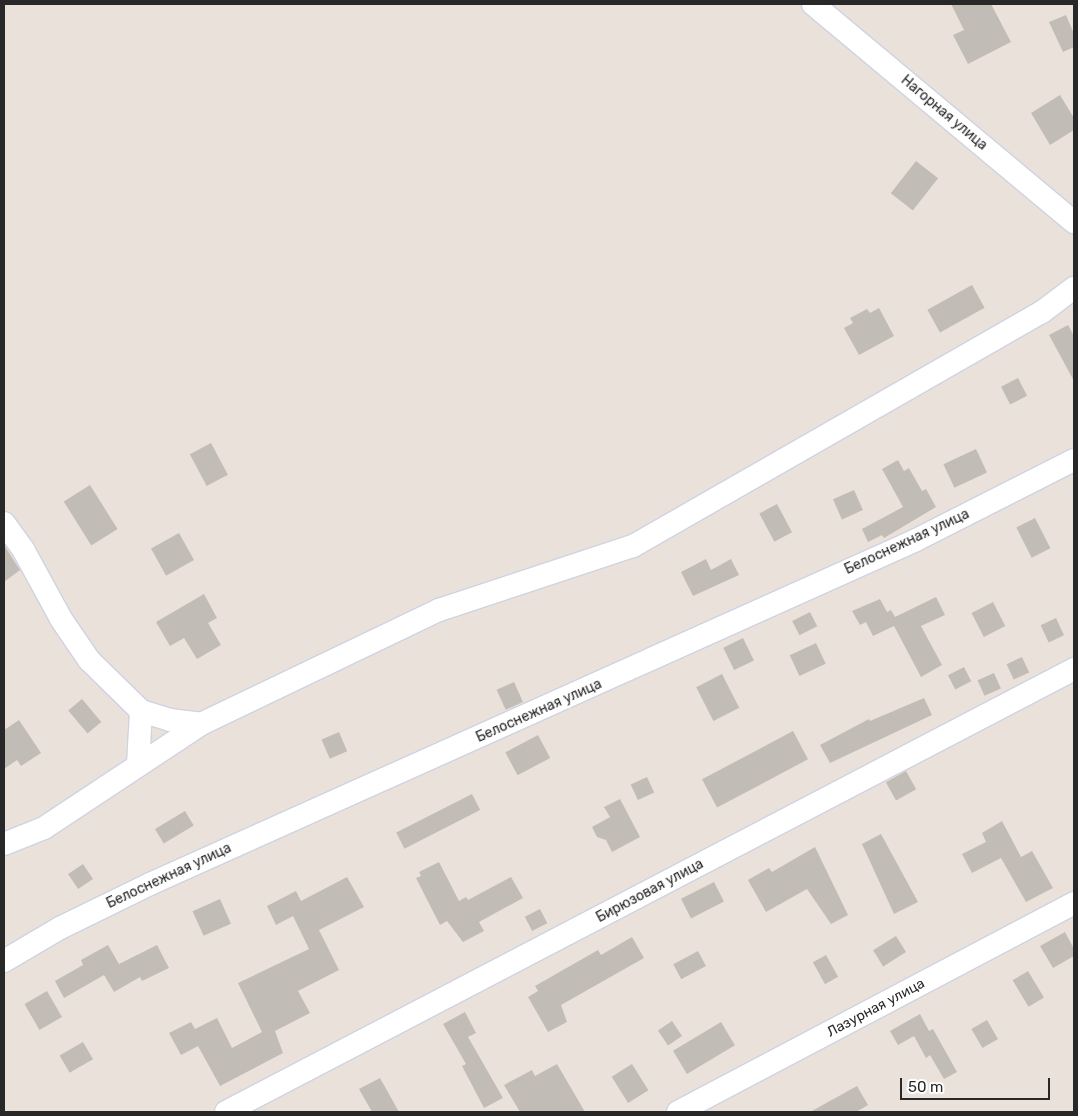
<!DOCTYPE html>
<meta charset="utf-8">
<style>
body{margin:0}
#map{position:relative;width:1078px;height:1116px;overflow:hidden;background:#eae2da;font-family:Rubik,sans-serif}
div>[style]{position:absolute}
.building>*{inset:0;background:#c2bcb6;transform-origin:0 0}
.roads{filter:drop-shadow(1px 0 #cfd3e1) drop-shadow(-1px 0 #cfd3e1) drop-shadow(0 1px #cfd3e1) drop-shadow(0 -1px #cfd3e1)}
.minor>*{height:22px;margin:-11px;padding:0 11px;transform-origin:11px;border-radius:11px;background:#fff}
span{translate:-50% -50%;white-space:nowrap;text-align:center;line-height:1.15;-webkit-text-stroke:5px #fff;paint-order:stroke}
.street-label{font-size:14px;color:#282828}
.frame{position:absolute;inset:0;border:5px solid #282828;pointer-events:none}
.scale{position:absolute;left:900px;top:1078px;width:150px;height:22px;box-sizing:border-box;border:2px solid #282828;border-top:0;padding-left:6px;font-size:15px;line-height:18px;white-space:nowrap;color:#282828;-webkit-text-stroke:4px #fff;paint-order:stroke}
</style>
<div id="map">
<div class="building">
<i style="clip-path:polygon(951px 4px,991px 4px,1011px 42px,968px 64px,953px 35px,964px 30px)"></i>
<i style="clip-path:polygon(1066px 15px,1074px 34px,1074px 47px,1063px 52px,1049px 22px)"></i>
<i style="clip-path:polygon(1060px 95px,1074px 118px,1074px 130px,1050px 145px,1031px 113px)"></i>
<i style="left:916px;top:161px;width:28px;height:41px;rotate:38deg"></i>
<i style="left:972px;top:285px;width:26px;height:51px;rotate:61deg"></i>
<i style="clip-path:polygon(879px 308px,894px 336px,859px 355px,844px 328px,853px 323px,850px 318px,867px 309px,870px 313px)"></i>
<i style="clip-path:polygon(1068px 325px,1074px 336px,1074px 381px,1049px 335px)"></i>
<i style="left:1018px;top:378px;width:20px;height:19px;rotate:63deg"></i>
<i style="left:211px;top:443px;width:36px;height:24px;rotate:62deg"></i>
<i style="left:976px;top:449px;width:26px;height:36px;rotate:65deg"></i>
<i style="clip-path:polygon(898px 460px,904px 471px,909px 468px,922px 491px,926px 489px,936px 507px,884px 538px,882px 535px,868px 542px,862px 529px,903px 507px,882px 469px)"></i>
<i style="left:90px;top:485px;width:52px;height:31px;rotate:58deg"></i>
<i style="left:854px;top:490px;width:22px;height:23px;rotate:66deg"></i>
<i style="left:777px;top:504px;width:32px;height:20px;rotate:62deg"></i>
<i style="left:1035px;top:518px;width:34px;height:21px;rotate:63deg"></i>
<i style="left:179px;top:533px;width:31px;height:32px;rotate:61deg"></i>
<i style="clip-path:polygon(4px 545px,20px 570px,4px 582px)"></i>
<i style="clip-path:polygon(706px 559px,711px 570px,731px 559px,739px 575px,693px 596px,681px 572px)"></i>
<i style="clip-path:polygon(204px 594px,217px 618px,208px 623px,221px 645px,197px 659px,184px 638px,170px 646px,156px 622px)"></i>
<i style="clip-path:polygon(936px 597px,945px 615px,921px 626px,942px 665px,921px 677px,894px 626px,873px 636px,866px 622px,860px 625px,852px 611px,880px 599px,887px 612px,891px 610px,895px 617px)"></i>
<i style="left:993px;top:602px;width:27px;height:24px;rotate:63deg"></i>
<i style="left:810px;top:612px;width:16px;height:20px;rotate:63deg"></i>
<i style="left:1056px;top:618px;width:19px;height:17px;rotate:65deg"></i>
<i style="left:743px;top:638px;width:25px;height:22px;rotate:64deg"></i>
<i style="left:816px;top:643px;width:23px;height:29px;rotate:65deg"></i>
<i style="left:1022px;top:657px;width:17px;height:17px;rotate:65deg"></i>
<i style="left:964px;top:667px;width:16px;height:18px;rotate:63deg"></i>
<i style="left:994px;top:673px;width:17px;height:18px;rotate:66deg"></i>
<i style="left:722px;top:674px;width:38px;height:29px;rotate:63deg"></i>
<i style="left:514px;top:682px;width:22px;height:19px;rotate:66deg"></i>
<i style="clip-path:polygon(924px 698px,932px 715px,830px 763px,820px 745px,869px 719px,870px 721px)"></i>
<i style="left:82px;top:699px;width:30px;height:18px;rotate:50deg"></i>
<i style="clip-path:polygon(19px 720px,41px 753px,21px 766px,17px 760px,4px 769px,4px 730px)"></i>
<i style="left:793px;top:731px;width:32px;height:103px;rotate:62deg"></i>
<i style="left:339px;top:732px;width:21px;height:19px;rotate:67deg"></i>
<i style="left:538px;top:735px;width:26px;height:37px;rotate:62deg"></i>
<i style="left:906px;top:771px;width:21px;height:23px;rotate:61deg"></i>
<i style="left:647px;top:777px;width:17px;height:18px;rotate:65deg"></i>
<i style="left:472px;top:794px;width:18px;height:85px;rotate:63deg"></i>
<i style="clip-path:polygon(620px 799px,640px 837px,612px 852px,606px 840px,597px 837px,592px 827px,610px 817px,604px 807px)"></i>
<i style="left:185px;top:811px;width:17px;height:35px;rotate:59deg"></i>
<i style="clip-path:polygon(1002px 821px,1021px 857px,1032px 851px,1053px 888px,1026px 902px,1001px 858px,972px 873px,962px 854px,986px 842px,982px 833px)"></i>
<i style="clip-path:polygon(881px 834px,918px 902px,894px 914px,862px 844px)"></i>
<i style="clip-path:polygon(815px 847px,848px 915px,831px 924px,807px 889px,766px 912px,748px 880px,769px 868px,772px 872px)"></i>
<i style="clip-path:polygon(439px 862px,459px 901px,466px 897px,468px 900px,511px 877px,523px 898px,479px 922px,484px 931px,463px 942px,447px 921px,440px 925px,416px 878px,421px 876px,419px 872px)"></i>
<i style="left:83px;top:864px;width:18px;height:18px;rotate:56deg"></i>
<i style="clip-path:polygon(347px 877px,364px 907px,319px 930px,339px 970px,298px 991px,310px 1013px,275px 1031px,283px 1053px,220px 1086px,198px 1046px,181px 1055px,169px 1033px,191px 1022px,195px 1029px,217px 1018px,232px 1048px,262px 1032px,238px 983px,309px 949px,293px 916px,276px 925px,267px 906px,296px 891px,301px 901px)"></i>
<i style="left:714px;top:882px;width:22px;height:37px;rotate:63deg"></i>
<i style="left:220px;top:899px;width:27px;height:30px;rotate:66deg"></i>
<i style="left:540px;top:909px;width:16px;height:17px;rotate:63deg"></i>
<i style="clip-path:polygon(1065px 932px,1074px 949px,1074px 956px,1053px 968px,1040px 946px)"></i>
<i style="left:896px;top:936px;width:19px;height:27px;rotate:58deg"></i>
<i style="clip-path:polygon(632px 937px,644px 958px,561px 1005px,567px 1022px,548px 1032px,528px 997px,538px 991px,535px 986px,598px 950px,601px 955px)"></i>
<i style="clip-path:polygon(108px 945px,119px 964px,157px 945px,169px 968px,142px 981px,140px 977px,114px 992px,104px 975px,64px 998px,55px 981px,83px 965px,81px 960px)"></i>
<i style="left:698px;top:951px;width:17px;height:28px;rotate:62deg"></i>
<i style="left:826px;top:955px;width:25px;height:15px;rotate:61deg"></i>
<i style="left:1028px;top:971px;width:31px;height:18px;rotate:59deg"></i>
<i style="left:47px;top:991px;width:30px;height:26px;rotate:60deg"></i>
<i style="clip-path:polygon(465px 1012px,476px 1033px,468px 1037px,503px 1098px,484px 1108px,462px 1066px,466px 1064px,443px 1024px)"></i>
<i style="clip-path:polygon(920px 1014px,929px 1031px,933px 1029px,957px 1072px,944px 1079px,930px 1055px,926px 1058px,914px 1036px,898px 1045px,890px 1031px)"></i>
<i style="left:987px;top:1020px;width:22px;height:18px;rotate:60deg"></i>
<i style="left:672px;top:1021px;width:18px;height:17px;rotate:56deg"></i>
<i style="left:721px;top:1022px;width:27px;height:56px;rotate:59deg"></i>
<i style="left:83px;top:1042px;width:20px;height:27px;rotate:60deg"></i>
<i style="clip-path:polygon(557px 1064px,585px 1112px,520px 1112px,504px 1085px,532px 1070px,535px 1076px)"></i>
<i style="left:632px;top:1064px;width:31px;height:24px;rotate:58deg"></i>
<i style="clip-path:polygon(380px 1078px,399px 1112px,372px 1112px,359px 1089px)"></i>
<i style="clip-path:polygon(857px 1086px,868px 1105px,856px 1112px,810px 1112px)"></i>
</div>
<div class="roads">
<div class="minor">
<i style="left:813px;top:4px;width:340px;rotate:39.9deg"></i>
<i style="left:4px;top:523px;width:34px;rotate:54deg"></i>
<i style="left:24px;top:551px;width:77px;rotate:61.4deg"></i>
<i style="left:61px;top:619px;width:50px;rotate:55.7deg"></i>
<i style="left:89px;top:660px;width:73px;rotate:44.4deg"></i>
<i style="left:141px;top:711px;width:54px;rotate:93.2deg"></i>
<i style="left:141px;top:711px;width:30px;rotate:17deg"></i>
<i style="left:170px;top:720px;width:31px;rotate:7deg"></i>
<i style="left:4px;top:844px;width:43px;rotate:-21.8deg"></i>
<i style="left:44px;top:828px;width:188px;rotate:-33.5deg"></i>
<i style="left:201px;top:724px;width:264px;rotate:-25.6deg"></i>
<i style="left:439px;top:610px;width:204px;rotate:-18.3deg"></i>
<i style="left:633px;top:546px;width:471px;rotate:-29.8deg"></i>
<i style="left:1042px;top:312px;width:40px;rotate:-37deg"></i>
<i style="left:4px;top:961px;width:65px;rotate:-30.5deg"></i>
<i style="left:60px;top:928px;width:100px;rotate:-26.1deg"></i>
<i style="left:150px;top:884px;width:840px;rotate:-24.18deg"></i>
<i style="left:916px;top:540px;width:177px;rotate:-26.9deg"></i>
<i style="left:226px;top:1112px;width:957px;rotate:-27.58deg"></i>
<i style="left:678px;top:1112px;width:448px;rotate:-27.8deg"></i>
</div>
</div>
<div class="street-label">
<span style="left:944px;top:113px;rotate:40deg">Нагорная улица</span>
<span style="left:907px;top:542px;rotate:-25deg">Белоснежная улица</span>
<span style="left:539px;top:711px;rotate:-24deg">Белоснежная улица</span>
<span style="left:169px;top:876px;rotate:-25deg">Белоснежная улица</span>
<span style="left:650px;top:891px;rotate:-28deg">Бирюзовая улица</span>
<span style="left:876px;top:1008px;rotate:-28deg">Лазурная улица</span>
</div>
<div class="frame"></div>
<div class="scale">50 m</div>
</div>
